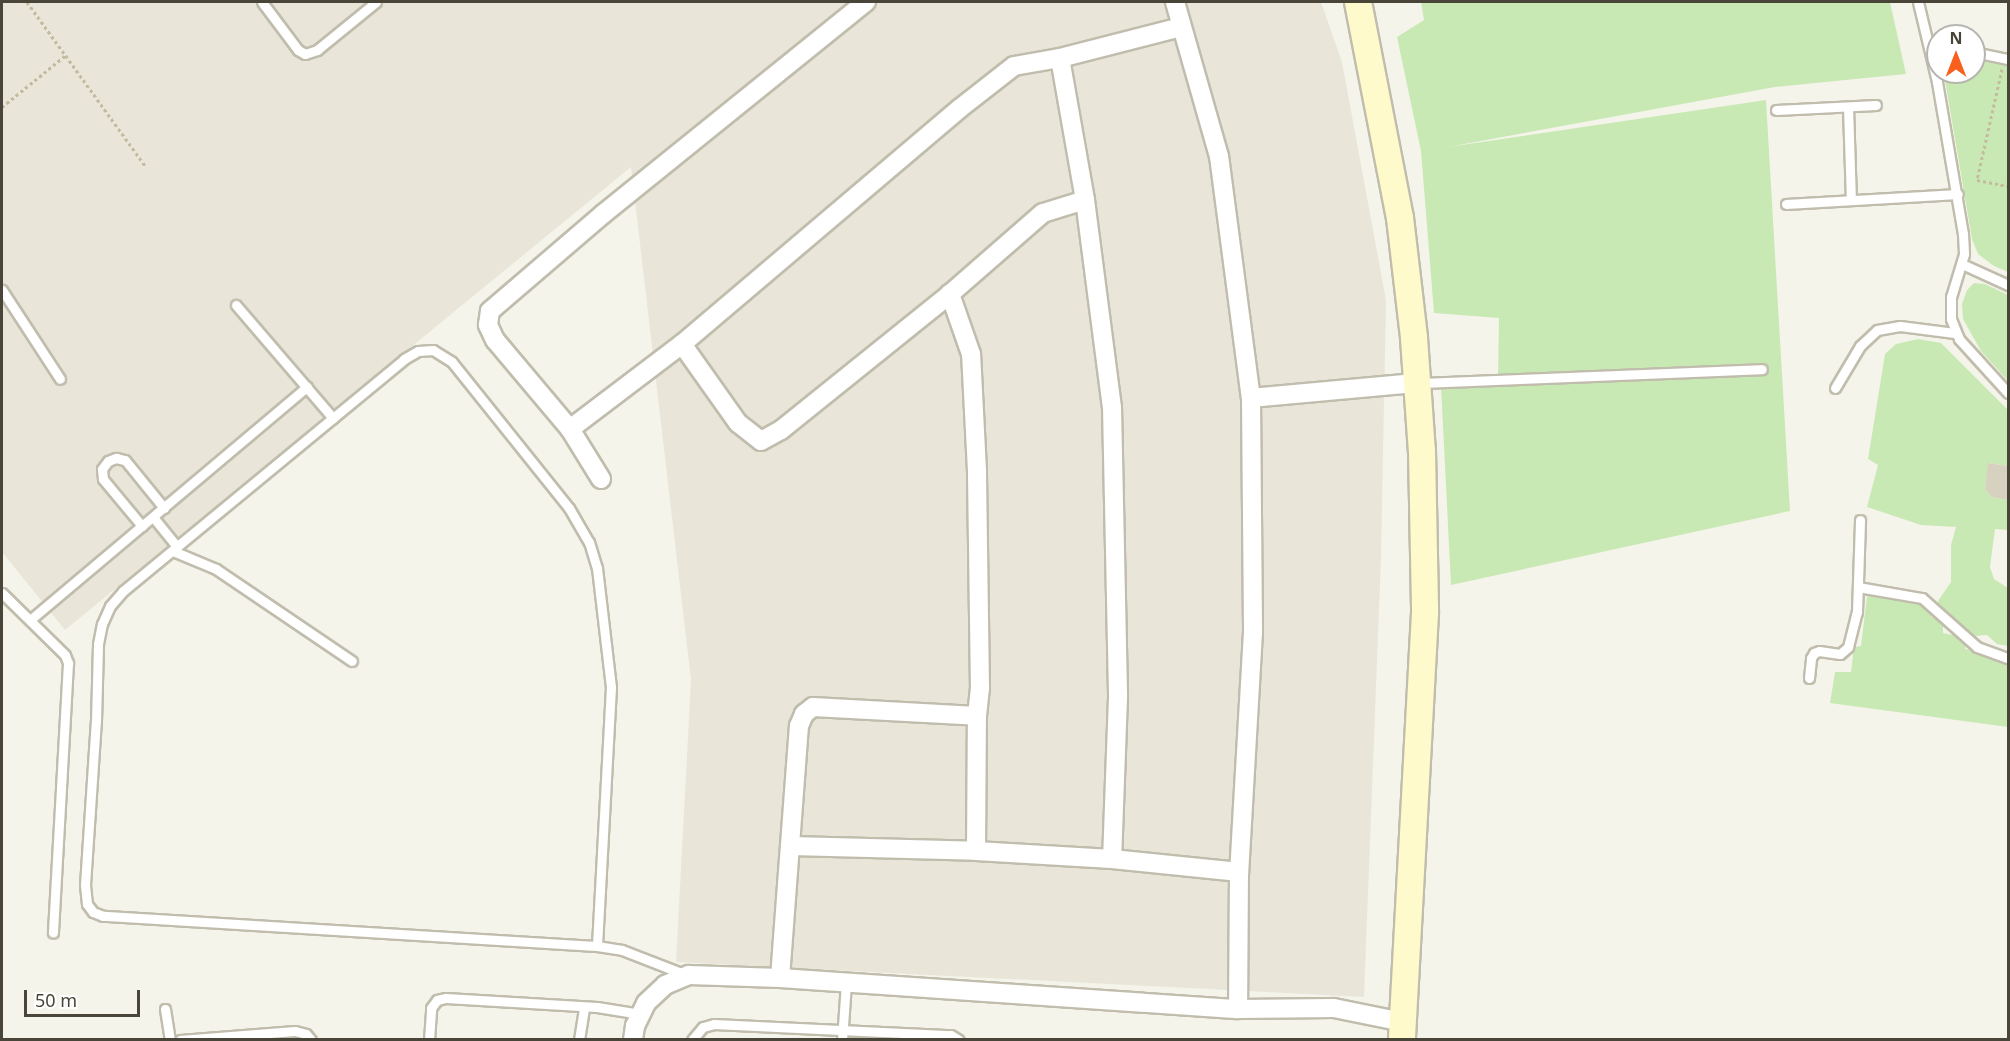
<!DOCTYPE html>
<style>
body{margin:0}
#map{position:relative;width:2010px;height:1041px;overflow:hidden;background:#f5f4eb;font-family:"Noto Sans",sans-serif}
div>[style]{position:absolute}
.residential>*{inset:0;background:#e9e6d9}
.green>*{inset:0;background:#c9e9b4}
.building>*{inset:0;background:#d7d1c0}
.path>*{height:3px;margin-top:-1.5px;transform-origin:0;background:repeating-linear-gradient(90deg,#c3bb9e 0 3px,transparent 0 6px)}
.roads{filter:drop-shadow(2px 0 #c1bdad) drop-shadow(-2px 0 #c1bdad) drop-shadow(0 2px #c1bdad) drop-shadow(0 -2px #c1bdad)}
.lane>*{height:9px;margin:-4.5px;padding:0 4.5px;transform-origin:4.5px;border-radius:4.5px;background:#fff}
.street>*{height:18px;margin:-9px;padding:0 9px;transform-origin:9px;border-radius:9px;background:#fff}
.secondary>*{height:26px;margin:-13px;padding:0 13px;transform-origin:13px;border-radius:13px;background:#fefacb}
span{translate:-50% -50%;white-space:nowrap;text-align:center;line-height:1.15;-webkit-text-stroke:5px #fff;paint-order:stroke}
.frame{position:absolute;inset:0;border:3px solid #494538;pointer-events:none}
.north{position:absolute;left:1926px;top:24px;width:60px;height:60px;box-sizing:border-box;background:#fff;border:2px solid #b6b5af;border-radius:50%;rotate:0deg;font-size:16px;font-weight:700;line-height:24px;text-align:center;color:#494538}
.north::after{content:'';display:block;margin:auto;width:21px;height:27px;background:#f9601d;clip-path:polygon(50% 0,100% 100%,50% 72%,0 100%)}
.scale{position:absolute;left:24px;top:990px;width:116px;height:27px;box-sizing:border-box;border:3px solid #494538;border-top:0;padding-left:8px;font-size:18px;line-height:21px;white-space:nowrap;color:#494538;-webkit-text-stroke:4px #fff;paint-order:stroke}
</style>
<div id="map">
<div class="residential">
<i style="clip-path:polygon(2px 2px,1321px 2px,1342px 62px,1386px 300px,1381px 558px,1364px 997px,676px 962px,691px 680px,631px 167px,65px 630px,2px 552px)"></i>
</div>
<div class="green">
<i style="clip-path:polygon(1421px 2px,1890px 2px,1906px 74px,1775px 87px,1448px 147px,1766px 100px,1790px 511px,1451px 585px,1441px 387px,1498px 377px,1499px 318px,1434px 313px,1421px 151px,1397px 37px,1424px 20px)"></i>
<i style="clip-path:polygon(1974px 60px,2008px 66px,2008px 272px,1994px 266px,1978px 254px,1972px 239px,1945px 80px,1947px 72px,1974px 72px)"></i>
<i style="clip-path:polygon(1974px 283px,1985px 284px,2008px 295px,2008px 381px,1981px 351px,1963px 319px,1962px 304px,1967px 290px)"></i>
<i style="clip-path:polygon(1918px 339px,1941px 343px,2008px 410px,2008px 466px,1989px 463px,1985px 489px,1992px 497px,2008px 500px,2008px 530px,1995px 529px,1990px 567px,1994px 579px,2008px 588px,2008px 646px,1997px 644px,1987px 635px,1974px 636px,1958px 629px,1939px 609px,1938px 601px,1951px 582px,1951px 545px,1956px 527px,1921px 525px,1867px 507px,1878px 465px,1868px 459px,1885px 354px,1896px 344px)"></i>
<i style="clip-path:polygon(1867px 596px,1931px 603px,1931px 617px,1943px 619px,1943px 633px,1967px 638px,1965px 649px,2008px 654px,2008px 727px,1830px 703px,1835px 672px,1851px 672px,1854px 647px,1861px 646px)"></i>
</div>
<div class="building">
<i style="clip-path:polygon(1988px 463px,2008px 466px,2008px 500px,1992px 497px,1985px 489px)"></i>
</div>
<div class="path">
<i style="left:27px;top:2px;width:203px;rotate:54.2deg"></i>
<i style="left:2002px;top:69px;width:114px;rotate:102.7deg"></i>
<i style="left:1977px;top:180px;width:32px;rotate:11deg"></i>
<i style="left:2px;top:107px;width:82px;rotate:-39.1deg"></i>
</div>
<div class="roads">
<div class="lane">
<i style="left:262px;top:2px;width:60px;rotate:53.1deg"></i>
<i style="left:298px;top:50px;width:8px;rotate:30deg"></i>
<i style="left:305px;top:54px;width:13px;rotate:-18deg"></i>
<i style="left:317px;top:50px;width:76px;rotate:-39.1deg"></i>
<i style="left:1918px;top:2px;width:82px;rotate:76.6deg"></i>
<i style="left:1937px;top:82px;width:154px;rotate:80.3deg"></i>
<i style="left:1963px;top:234px;width:20px;rotate:87deg"></i>
<i style="left:1964px;top:254px;width:45px;rotate:106.8deg"></i>
<i style="left:1951px;top:297px;width:22px;rotate:90deg"></i>
<i style="left:1951px;top:319px;width:22px;rotate:68deg"></i>
<i style="left:1959px;top:339px;width:73px;rotate:47.8deg"></i>
<i style="left:1974px;top:52px;width:35px;rotate:12deg"></i>
<i style="left:1848px;top:107px;width:93px;rotate:88.2deg"></i>
<i style="left:1776px;top:110px;width:100px;rotate:-2.9deg"></i>
<i style="left:1786px;top:204px;width:172px;rotate:-3.3deg"></i>
<i style="left:1962px;top:264px;width:51px;rotate:24.5deg"></i>
<i style="left:2px;top:290px;width:106px;rotate:56.9deg"></i>
<i style="left:236px;top:305px;width:149px;rotate:49.4deg"></i>
<i style="left:1420px;top:383px;width:342px;rotate:-2.3deg"></i>
<i style="left:1835px;top:388px;width:49px;rotate:-59.2deg"></i>
<i style="left:1860px;top:346px;width:23px;rotate:-43deg"></i>
<i style="left:1877px;top:330px;width:23px;rotate:-10deg"></i>
<i style="left:1900px;top:326px;width:55px;rotate:7.3deg"></i>
<i style="left:153px;top:517px;width:38px;rotate:51deg"></i>
<i style="left:142px;top:526px;width:61px;rotate:-129.7deg"></i>
<i style="left:103px;top:479px;width:10px;rotate:-96deg"></i>
<i style="left:102px;top:469px;width:10px;rotate:-53deg"></i>
<i style="left:108px;top:461px;width:9px;rotate:-21deg"></i>
<i style="left:116px;top:458px;width:9px;rotate:13deg"></i>
<i style="left:125px;top:460px;width:62px;rotate:50.9deg"></i>
<i style="left:173px;top:551px;width:47px;rotate:22.7deg"></i>
<i style="left:216px;top:569px;width:164px;rotate:34.1deg"></i>
<i style="left:1858px;top:587px;width:65px;rotate:9.8deg"></i>
<i style="left:1922px;top:598px;width:74px;rotate:41.7deg"></i>
<i style="left:1977px;top:647px;width:33px;rotate:20deg"></i>
<i style="left:2px;top:593px;width:88px;rotate:44.5deg"></i>
<i style="left:65px;top:655px;width:9px;rotate:69deg"></i>
<i style="left:68px;top:663px;width:270px;rotate:93.2deg"></i>
<i style="left:30px;top:620px;width:362px;rotate:-40.1deg"></i>
<i style="left:1809px;top:678px;width:20px;rotate:-84deg"></i>
<i style="left:1811px;top:658px;width:6px;rotate:-59deg"></i>
<i style="left:1814px;top:653px;width:5px;rotate:-22deg"></i>
<i style="left:1819px;top:651px;width:21px;rotate:8deg"></i>
<i style="left:1840px;top:654px;width:11px;rotate:-41deg"></i>
<i style="left:1848px;top:647px;width:36px;rotate:-76deg"></i>
<i style="left:1857px;top:612px;width:92px;rotate:-88.1deg"></i>
<i style="left:597px;top:946px;width:495px;rotate:-176.5deg"></i>
<i style="left:103px;top:916px;width:11px;rotate:-158deg"></i>
<i style="left:93px;top:912px;width:10px;rotate:-127deg"></i>
<i style="left:87px;top:904px;width:19px;rotate:-96deg"></i>
<i style="left:85px;top:885px;width:164px;rotate:-86.2deg"></i>
<i style="left:96px;top:721px;width:77px;rotate:-88.5deg"></i>
<i style="left:98px;top:644px;width:20px;rotate:-79deg"></i>
<i style="left:102px;top:624px;width:20px;rotate:-66deg"></i>
<i style="left:110px;top:606px;width:20px;rotate:-49deg"></i>
<i style="left:123px;top:591px;width:364px;rotate:-39.5deg"></i>
<i style="left:404px;top:359px;width:16px;rotate:-30deg"></i>
<i style="left:418px;top:351px;width:15px;rotate:-4deg"></i>
<i style="left:433px;top:350px;width:22px;rotate:32deg"></i>
<i style="left:452px;top:362px;width:187px;rotate:51.3deg"></i>
<i style="left:569px;top:508px;width:39px;rotate:60deg"></i>
<i style="left:589px;top:542px;width:27px;rotate:73deg"></i>
<i style="left:597px;top:568px;width:120px;rotate:83.3deg"></i>
<i style="left:611px;top:687px;width:259px;rotate:93.1deg"></i>
<i style="left:597px;top:946px;width:25px;rotate:9deg"></i>
<i style="left:622px;top:950px;width:66px;rotate:21.2deg"></i>
<i style="left:165px;top:1009px;width:31px;rotate:81deg"></i>
<i style="left:180px;top:1040px;width:115px;rotate:-4.5deg"></i>
<i style="left:295px;top:1031px;width:11px;rotate:15deg"></i>
<i style="left:306px;top:1034px;width:8px;rotate:50deg"></i>
<i style="left:429px;top:1040px;width:32px;rotate:-86deg"></i>
<i style="left:431px;top:1008px;width:10px;rotate:-53deg"></i>
<i style="left:437px;top:1000px;width:9px;rotate:-13deg"></i>
<i style="left:446px;top:998px;width:151px;rotate:3.4deg"></i>
<i style="left:597px;top:1007px;width:44px;rotate:9.2deg"></i>
<i style="left:579px;top:1040px;width:33px;rotate:-81deg"></i>
<i style="left:692px;top:1040px;width:17px;rotate:-50deg"></i>
<i style="left:703px;top:1027px;width:11px;rotate:-15deg"></i>
<i style="left:714px;top:1024px;width:237px;rotate:2.7deg"></i>
<i style="left:951px;top:1035px;width:9px;rotate:32deg"></i>
<i style="left:842px;top:1040px;width:57px;rotate:-86deg"></i>
</div>
<div class="street">
<i style="left:1175px;top:2px;width:160px;rotate:74.1deg"></i>
<i style="left:1219px;top:156px;width:244px;rotate:82.5deg"></i>
<i style="left:1251px;top:398px;width:234px;rotate:89.5deg"></i>
<i style="left:1253px;top:632px;width:240px;rotate:93.3deg"></i>
<i style="left:1239px;top:872px;width:137px;rotate:90.4deg"></i>
<i style="left:1060px;top:58px;width:144px;rotate:80deg"></i>
<i style="left:1085px;top:200px;width:209px;rotate:82.6deg"></i>
<i style="left:1112px;top:407px;width:290px;rotate:88.8deg"></i>
<i style="left:1118px;top:697px;width:162px;rotate:92.1deg"></i>
<i style="left:682px;top:344px;width:97px;rotate:54.7deg"></i>
<i style="left:738px;top:423px;width:29px;rotate:38deg"></i>
<i style="left:761px;top:441px;width:23px;rotate:-29deg"></i>
<i style="left:781px;top:430px;width:217px;rotate:-38.8deg"></i>
<i style="left:950px;top:294px;width:123px;rotate:-41.1deg"></i>
<i style="left:1043px;top:213px;width:44px;rotate:-17.2deg"></i>
<i style="left:1251px;top:398px;width:167px;rotate:-5.2deg"></i>
<i style="left:570px;top:429px;width:141px;rotate:-37.2deg"></i>
<i style="left:682px;top:344px;width:363px;rotate:-40.3deg"></i>
<i style="left:959px;top:109px;width:70px;rotate:-38deg"></i>
<i style="left:1014px;top:66px;width:47px;rotate:-9.9deg"></i>
<i style="left:1060px;top:58px;width:125px;rotate:-14.4deg"></i>
<i style="left:601px;top:479px;width:59px;rotate:-121.8deg"></i>
<i style="left:570px;top:429px;width:116px;rotate:-130.1deg"></i>
<i style="left:495px;top:340px;width:17px;rotate:-115deg"></i>
<i style="left:488px;top:325px;width:14px;rotate:-82deg"></i>
<i style="left:490px;top:311px;width:149px;rotate:-40.6deg"></i>
<i style="left:603px;top:214px;width:338px;rotate:-38.9deg"></i>
<i style="left:791px;top:846px;width:185px;rotate:1.5deg"></i>
<i style="left:976px;top:851px;width:136px;rotate:3.4deg"></i>
<i style="left:1112px;top:859px;width:128px;rotate:5.8deg"></i>
<i style="left:976px;top:851px;width:135px;rotate:-89.6deg"></i>
<i style="left:780px;top:978px;width:253px;rotate:-85.7deg"></i>
<i style="left:799px;top:726px;width:13px;rotate:-67deg"></i>
<i style="left:804px;top:714px;width:11px;rotate:-38deg"></i>
<i style="left:813px;top:707px;width:164px;rotate:3.1deg"></i>
<i style="left:977px;top:716px;width:27px;rotate:-84deg"></i>
<i style="left:980px;top:689px;width:218px;rotate:-90.8deg"></i>
<i style="left:977px;top:471px;width:117px;rotate:-92.9deg"></i>
<i style="left:971px;top:354px;width:64px;rotate:-109.3deg"></i>
<i style="left:633px;top:1040px;width:14px;rotate:-82deg"></i>
<i style="left:635px;top:1026px;width:25px;rotate:-64deg"></i>
<i style="left:646px;top:1003px;width:26px;rotate:-43deg"></i>
<i style="left:665px;top:985px;width:26px;rotate:-23deg"></i>
<i style="left:689px;top:975px;width:91px;rotate:1.9deg"></i>
<i style="left:780px;top:978px;width:459px;rotate:3.9deg"></i>
<i style="left:1238px;top:1009px;width:96px;rotate:-0.6deg"></i>
<i style="left:1334px;top:1008px;width:70px;rotate:11.5deg"></i>
</div>
<div class="secondary">
<i style="left:1358px;top:2px;width:220px;rotate:79deg"></i>
<i style="left:1400px;top:218px;width:121px;rotate:83.3deg"></i>
<i style="left:1414px;top:338px;width:113px;rotate:86deg"></i>
<i style="left:1422px;top:451px;width:162px;rotate:88.9deg"></i>
<i style="left:1425px;top:613px;width:428px;rotate:93.1deg"></i>
</div>
</div>
<div class="frame"></div>
<div class="north">N</div>
<div class="scale">50 m</div>
</div>
